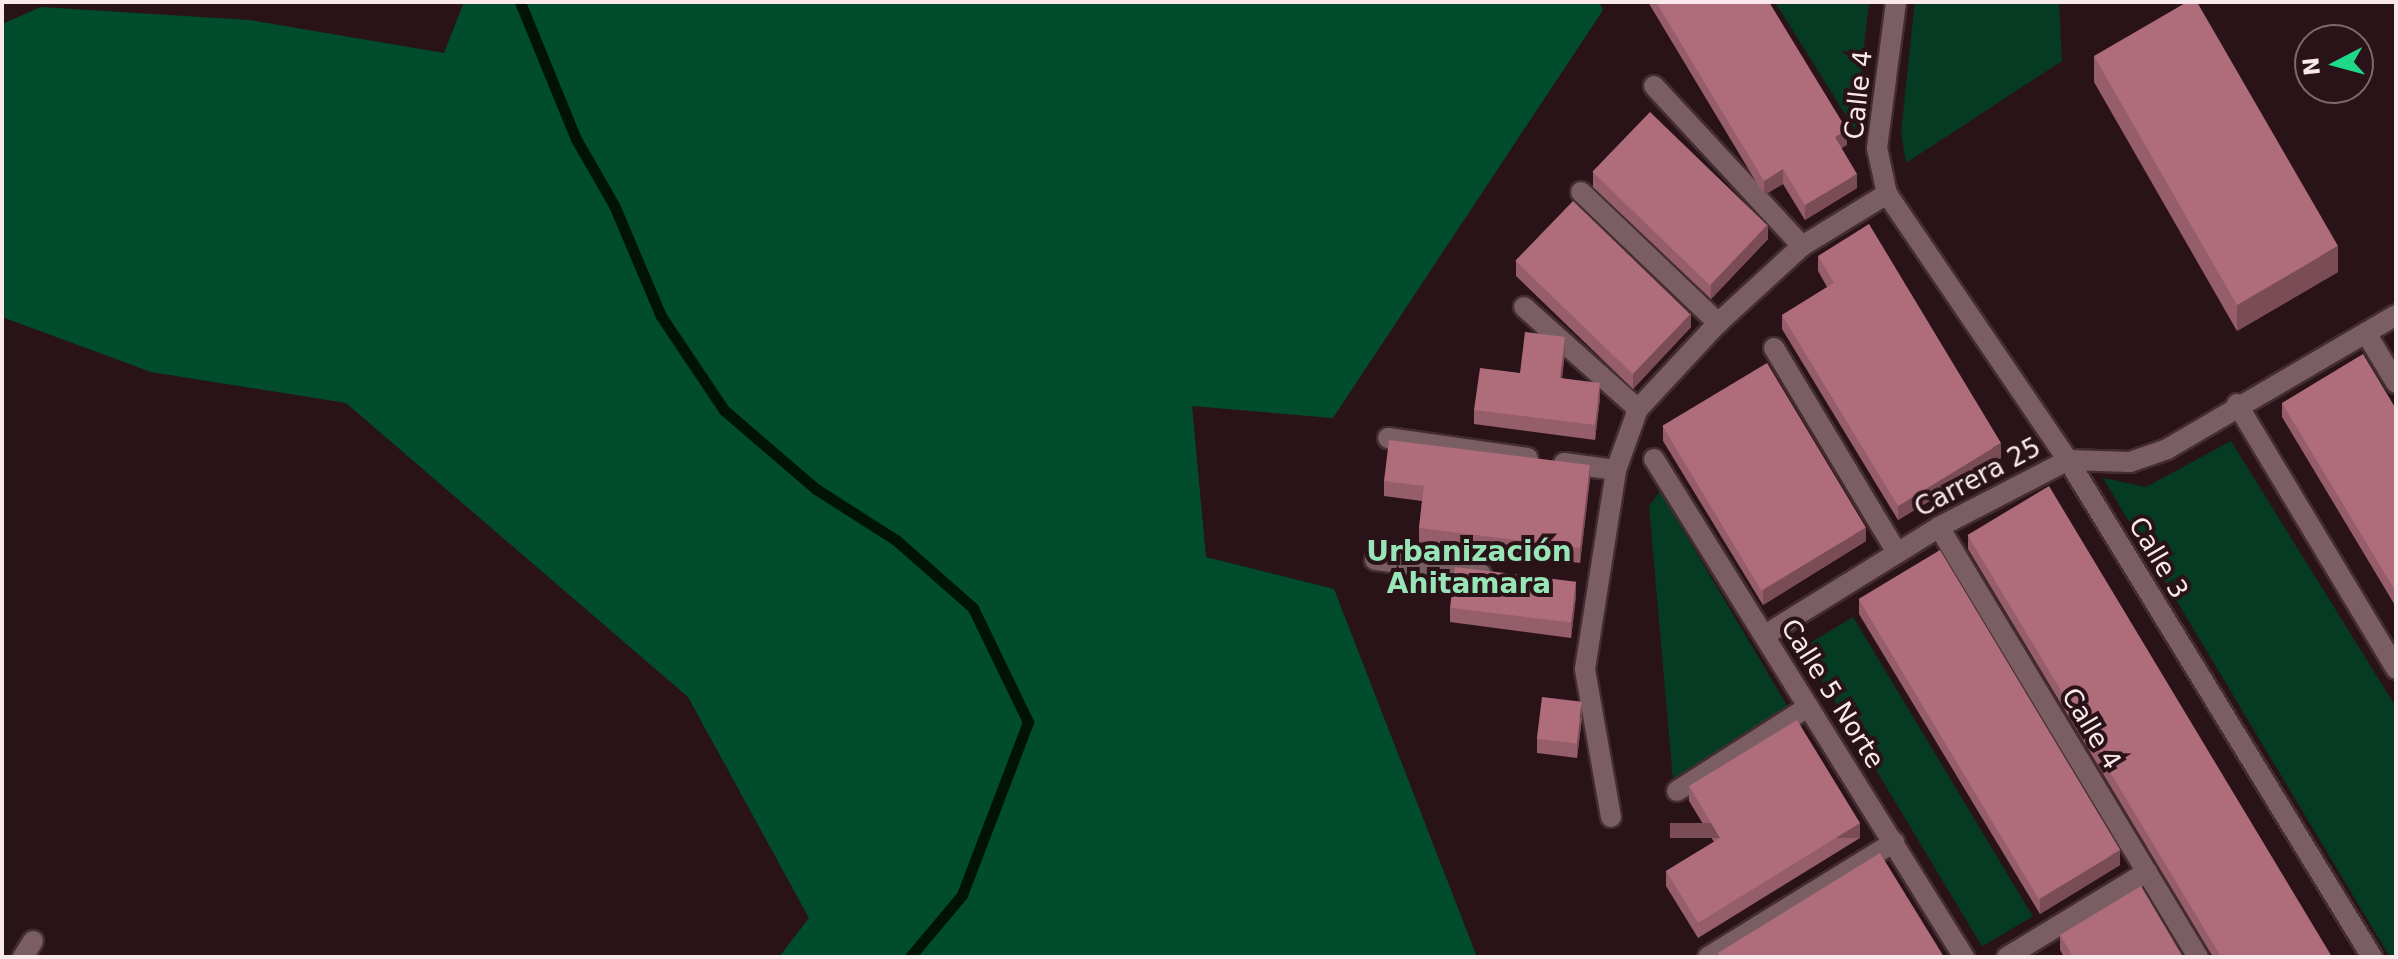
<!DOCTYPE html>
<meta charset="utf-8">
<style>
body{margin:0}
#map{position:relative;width:2398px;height:959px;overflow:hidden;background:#2a1318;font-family:"DejaVu Sans",sans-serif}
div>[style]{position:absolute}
.green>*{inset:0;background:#063b23;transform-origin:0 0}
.forest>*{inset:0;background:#004c2c}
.stream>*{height:11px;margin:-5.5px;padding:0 5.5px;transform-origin:5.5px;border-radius:5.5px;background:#011207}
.roads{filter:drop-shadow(2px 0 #432d31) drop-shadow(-2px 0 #432d31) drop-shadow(0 2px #432d31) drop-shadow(0 -2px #432d31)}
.lane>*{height:20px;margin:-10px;padding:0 10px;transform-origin:10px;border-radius:10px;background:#7b5e64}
.street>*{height:20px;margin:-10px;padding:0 10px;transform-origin:10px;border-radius:10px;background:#7b5e64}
.wall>*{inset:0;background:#965d6a}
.shaded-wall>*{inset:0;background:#7a4c56;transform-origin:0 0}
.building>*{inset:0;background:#af6c7b;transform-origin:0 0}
span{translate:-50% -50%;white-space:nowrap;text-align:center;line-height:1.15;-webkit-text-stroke:8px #2a1318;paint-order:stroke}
.street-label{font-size:26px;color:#fae9ec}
.neighbourhood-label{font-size:28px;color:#98e5b7;font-weight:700}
.frame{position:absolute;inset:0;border:4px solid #fae9ec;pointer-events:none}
.north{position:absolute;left:2294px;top:24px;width:80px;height:80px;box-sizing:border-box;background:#2a1318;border:2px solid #7d696d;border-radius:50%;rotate:264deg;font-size:22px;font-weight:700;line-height:32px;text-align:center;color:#fae9ec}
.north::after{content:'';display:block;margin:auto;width:28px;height:36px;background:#1dd988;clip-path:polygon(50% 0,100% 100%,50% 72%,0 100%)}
</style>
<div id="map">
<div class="green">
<i style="clip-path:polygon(1775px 2px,1869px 2px,1855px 130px)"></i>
<i style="clip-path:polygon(1915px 2px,2059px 2px,2062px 61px,1906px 163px,1901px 132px)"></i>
<i style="clip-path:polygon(2231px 441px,2396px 707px,2396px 957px,2390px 957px,2103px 478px,2146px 487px)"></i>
<i style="clip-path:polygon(1660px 491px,1789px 709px,1673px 780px,1649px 506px)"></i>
<i style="left:1853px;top:617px;width:349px;height:59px;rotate:59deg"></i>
</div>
<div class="forest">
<i style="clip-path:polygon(464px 2px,1599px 2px,1603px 10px,1333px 418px,1192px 406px,1206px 557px,1334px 589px,1477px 957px,779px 957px,809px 918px,688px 697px,346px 403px,151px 372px,2px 317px,2px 24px,41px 7px,249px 20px,444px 53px)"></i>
</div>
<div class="stream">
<i style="left:520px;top:2px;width:148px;rotate:67.8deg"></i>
<i style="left:576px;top:139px;width:76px;rotate:60.1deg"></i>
<i style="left:614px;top:205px;width:121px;rotate:67.1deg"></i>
<i style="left:661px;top:316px;width:113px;rotate:56.2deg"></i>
<i style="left:724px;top:410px;width:121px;rotate:40.7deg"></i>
<i style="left:816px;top:489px;width:95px;rotate:32.5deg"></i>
<i style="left:896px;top:540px;width:103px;rotate:41.4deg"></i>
<i style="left:973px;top:608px;width:127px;rotate:64.2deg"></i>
<i style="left:1028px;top:722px;width:185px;rotate:110.9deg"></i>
<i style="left:962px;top:895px;width:81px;rotate:130deg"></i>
</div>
<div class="roads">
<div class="lane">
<i style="left:1654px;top:86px;width:218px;rotate:47.2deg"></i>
<i style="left:1581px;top:192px;width:190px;rotate:43.7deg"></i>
<i style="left:1388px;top:438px;width:141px;rotate:8.1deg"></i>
<i style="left:1564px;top:463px;width:52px;rotate:7.7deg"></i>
<i style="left:1375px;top:560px;width:107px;rotate:7.5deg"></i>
<i style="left:1677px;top:791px;width:156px;rotate:-32.7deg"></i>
<i style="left:1708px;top:957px;width:219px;rotate:-31.7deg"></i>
</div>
<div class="street">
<i style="left:1896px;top:2px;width:147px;rotate:97.4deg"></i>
<i style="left:1877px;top:148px;width:47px;rotate:77.7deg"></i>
<i style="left:1887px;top:194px;width:322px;rotate:55.8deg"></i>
<i style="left:2068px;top:460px;width:583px;rotate:58.55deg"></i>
<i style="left:1524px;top:307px;width:153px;rotate:41.8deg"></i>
<i style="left:2366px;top:333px;width:58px;rotate:59deg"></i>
<i style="left:1774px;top:348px;width:239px;rotate:59deg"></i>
<i style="left:2237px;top:404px;width:309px;rotate:59deg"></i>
<i style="left:1654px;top:459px;width:587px;rotate:58.1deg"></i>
<i style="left:1939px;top:527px;width:502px;rotate:58.94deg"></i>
<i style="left:1765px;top:635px;width:205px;rotate:-31.8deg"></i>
<i style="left:1939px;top:527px;width:145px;rotate:-27.4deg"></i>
<i style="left:2068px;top:460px;width:62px;rotate:1.8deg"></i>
<i style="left:2130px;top:462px;width:39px;rotate:-19deg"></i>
<i style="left:2167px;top:449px;width:265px;rotate:-30.3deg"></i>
<i style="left:1611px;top:817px;width:150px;rotate:-100deg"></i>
<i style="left:1585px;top:669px;width:201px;rotate:-81.1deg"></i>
<i style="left:1616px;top:470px;width:65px;rotate:-70.2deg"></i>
<i style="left:1638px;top:409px;width:117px;rotate:-47.1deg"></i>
<i style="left:1718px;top:323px;width:114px;rotate:-42.5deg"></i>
<i style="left:1802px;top:246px;width:100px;rotate:-31.5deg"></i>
<i style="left:23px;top:957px;width:19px;rotate:-58deg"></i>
<i style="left:2007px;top:957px;width:164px;rotate:-31.3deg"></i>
</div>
</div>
<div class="wall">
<i style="clip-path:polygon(1648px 2px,1769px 2px,1847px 145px,1841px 148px,1857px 188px,1805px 220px,1783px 184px,1764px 195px)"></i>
<i style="clip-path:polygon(2094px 56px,2338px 272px,2237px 331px,2094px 82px)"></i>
<i style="clip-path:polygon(1593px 172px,1768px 239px,1711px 299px,1593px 187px)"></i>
<i style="clip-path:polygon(1818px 256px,2001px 458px,1898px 520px,1782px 329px,1782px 315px,1827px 287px,1818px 271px)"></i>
<i style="clip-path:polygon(1516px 261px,1691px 327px,1633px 389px,1516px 276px)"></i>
<i style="clip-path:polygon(2396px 340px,2396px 359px,2394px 356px,2394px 341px)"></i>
<i style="clip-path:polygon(1565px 351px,1562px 378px,1600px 398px,1595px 440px,1474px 424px,1474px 410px,1520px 373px)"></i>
<i style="clip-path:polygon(2282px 403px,2396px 409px,2396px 607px,2282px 417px)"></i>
<i style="clip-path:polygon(1663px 426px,1866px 541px,1763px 605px,1663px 441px)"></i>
<i style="clip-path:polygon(1590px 479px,1580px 563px,1419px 543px,1419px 528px,1422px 501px,1384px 496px,1384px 481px)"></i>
<i style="clip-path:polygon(1968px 535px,2331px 957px,2213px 957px,1968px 549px)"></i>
<i style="clip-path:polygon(1576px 596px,1571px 638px,1450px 622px,1450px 608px)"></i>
<i style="clip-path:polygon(1859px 599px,2120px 865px,2040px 914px,1859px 614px)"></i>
<i style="clip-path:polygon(1582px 717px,1577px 758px,1537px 753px,1537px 739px)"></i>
<i style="clip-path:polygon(1689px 786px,1860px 838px,1698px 938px,1666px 886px,1666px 871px,1714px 842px,1689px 801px)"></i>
<i style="clip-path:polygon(2060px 935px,2183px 957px,2064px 957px,2060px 950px)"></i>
</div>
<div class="shaded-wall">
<i style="clip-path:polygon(1847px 130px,1847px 145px,1835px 152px,1835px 137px)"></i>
<i style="clip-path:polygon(1783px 169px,1783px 184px,1764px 195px,1764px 181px)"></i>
<i style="clip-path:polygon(1857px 174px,1857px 188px,1805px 220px,1805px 205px)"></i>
<i style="clip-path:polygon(1768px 224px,1768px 239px,1711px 299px,1711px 285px)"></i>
<i style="clip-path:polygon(2338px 246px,2338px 272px,2237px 331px,2237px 305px)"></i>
<i style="clip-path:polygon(1691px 313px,1691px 327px,1633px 389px,1633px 374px)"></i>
<i style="clip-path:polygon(1565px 337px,1565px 351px,1560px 393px,1560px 378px)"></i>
<i style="clip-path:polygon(1600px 383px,1600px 398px,1595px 440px,1595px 425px)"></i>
<i style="clip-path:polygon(2001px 443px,2001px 458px,1898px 520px,1898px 506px)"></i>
<i style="clip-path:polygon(1590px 465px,1590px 479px,1580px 563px,1580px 548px)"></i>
<i style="clip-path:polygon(1866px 527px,1866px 541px,1763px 605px,1763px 590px)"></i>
<i style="clip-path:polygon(1576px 581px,1576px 596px,1571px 638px,1571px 623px)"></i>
<i style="clip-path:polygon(1582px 702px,1582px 717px,1577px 758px,1577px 744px)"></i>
<i style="left:1860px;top:823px;width:15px;height:190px;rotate:90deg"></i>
<i style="clip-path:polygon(2120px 850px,2120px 865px,2040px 914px,2040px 899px)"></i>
</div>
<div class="building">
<i style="clip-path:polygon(1656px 2px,1769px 2px,1847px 130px,1835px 137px,1857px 174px,1805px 205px,1783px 169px,1764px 181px)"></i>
<i style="clip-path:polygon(2187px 2px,2197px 2px,2338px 246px,2237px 305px,2094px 56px)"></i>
<i style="left:1650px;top:112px;width:163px;height:83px;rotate:44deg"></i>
<i style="left:1573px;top:201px;width:163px;height:83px;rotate:44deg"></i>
<i style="clip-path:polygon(1869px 224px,2001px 443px,1898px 506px,1782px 315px,1834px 283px,1818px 256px)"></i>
<i style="clip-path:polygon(1525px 332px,1565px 337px,1560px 378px,1600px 383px,1595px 425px,1474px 410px,1480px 368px,1520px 373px)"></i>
<i style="clip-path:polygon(2363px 354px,2396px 409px,2396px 592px,2282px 403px)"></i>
<i style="left:1767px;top:363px;width:192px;height:122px;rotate:59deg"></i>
<i style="clip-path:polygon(1389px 440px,1590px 465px,1580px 548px,1419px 528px,1424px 486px,1384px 481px)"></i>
<i style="left:2049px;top:486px;width:549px;height:95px;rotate:59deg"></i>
<i style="left:1940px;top:550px;width:350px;height:95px;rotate:59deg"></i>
<i style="left:1455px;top:567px;width:122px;height:41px;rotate:7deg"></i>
<i style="left:1542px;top:697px;width:40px;height:42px;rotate:7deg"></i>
<i style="clip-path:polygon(1797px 720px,1860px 823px,1698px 923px,1666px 871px,1720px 838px,1689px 786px)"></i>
<i style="clip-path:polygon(1880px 853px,1944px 957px,1720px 957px,1718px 953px)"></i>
<i style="clip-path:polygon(2141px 886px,2183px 957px,2073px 957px,2060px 935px)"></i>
</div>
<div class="street-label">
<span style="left:1859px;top:95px;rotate:-84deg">Calle 4</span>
<span style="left:1978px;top:478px;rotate:-28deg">Carrera 25</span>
<span style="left:2158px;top:558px;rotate:59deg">Calle 3</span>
<span style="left:1832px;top:694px;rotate:58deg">Calle 5 Norte</span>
<span style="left:2091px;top:729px;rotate:59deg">Calle 4</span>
</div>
<div class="neighbourhood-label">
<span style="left:1469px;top:568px">Urbanización<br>Ahitamara</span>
</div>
<div class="frame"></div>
<div class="north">N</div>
</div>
